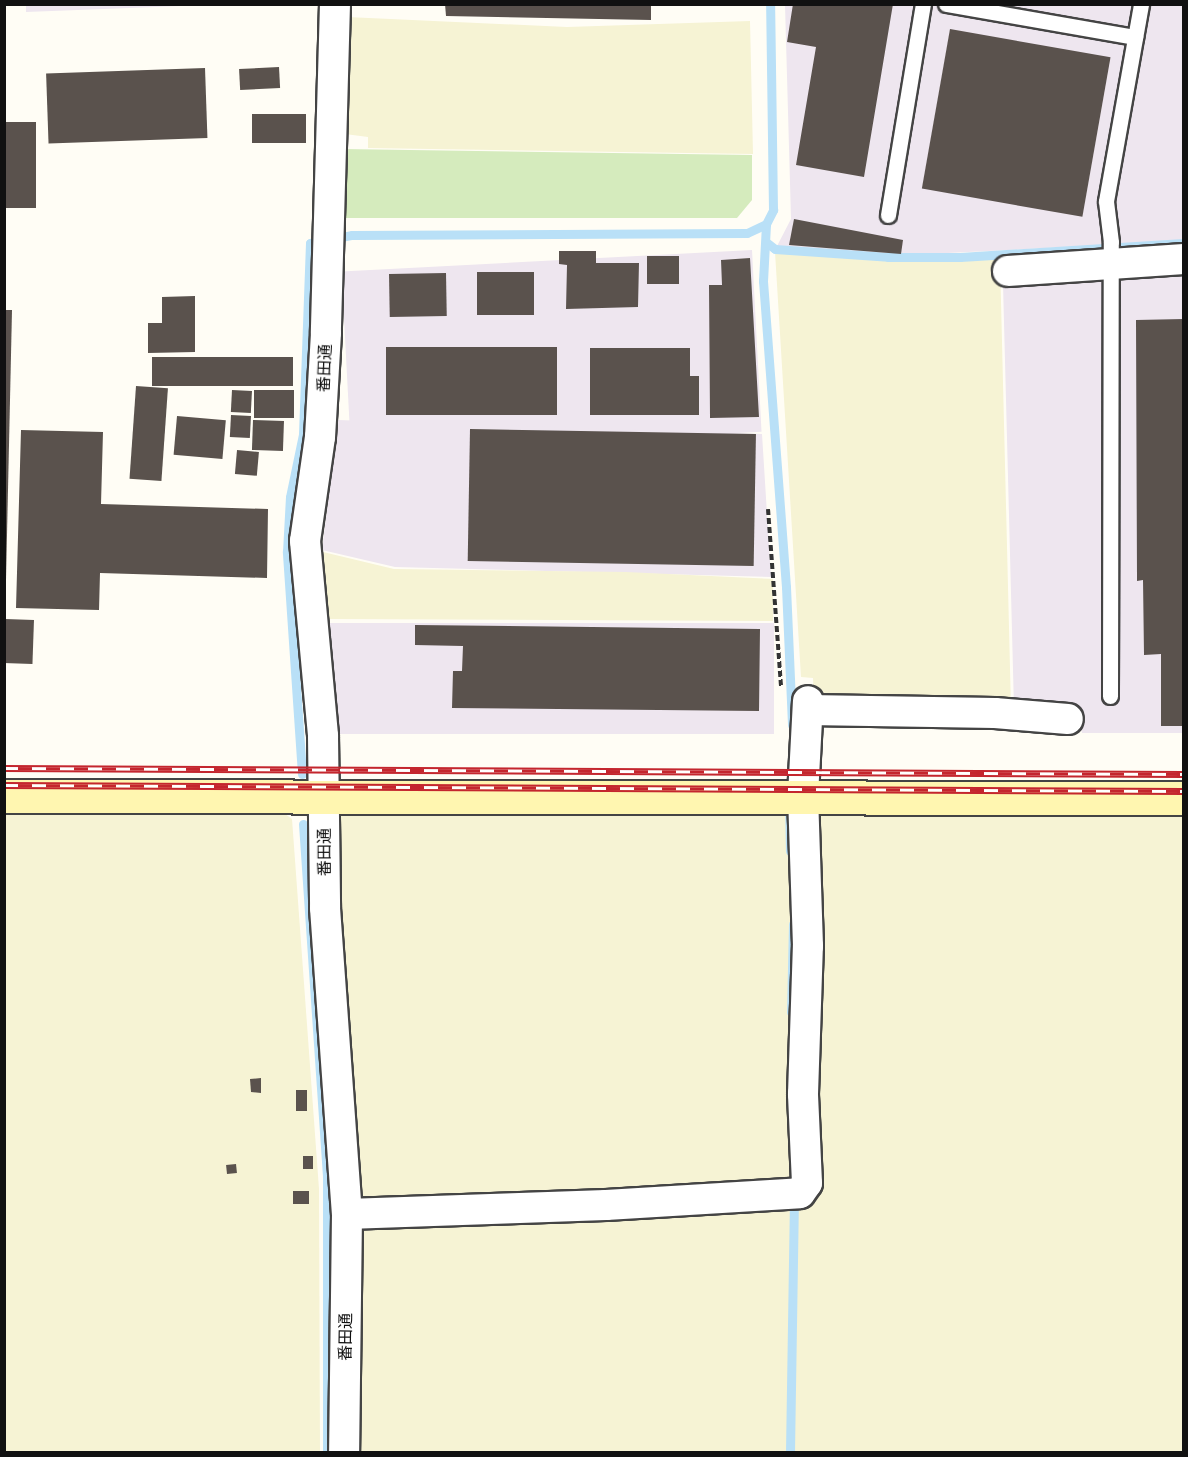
<!DOCTYPE html>
<meta charset="utf-8">
<style>
body{margin:0}
#map{position:relative;width:1188px;height:1457px;overflow:hidden;background:#fffdf5;font-family:"Playfair Display","Noto Sans JP",serif}
div>[style]{position:absolute}
.industrial>*{inset:0;background:#eee6ef;transform-origin:0 0}
.farmland>*{inset:0;background:#f6f3d4}
.green>*{inset:0;background:#d5ebbd}
.stream>*{height:9px;margin:-4.5px;padding:0 4.5px;transform-origin:4.5px;border-radius:4.5px;background:#b9e0f7}
.building>*{inset:0;background:#5a524d;transform-origin:0 0}
.path>*{height:4px;margin-top:-2px;transform-origin:0;background:repeating-linear-gradient(90deg,#333 0 6px,transparent 0 9px)}
.roads{filter:drop-shadow(2px 0 #444) drop-shadow(-2px 0 #444) drop-shadow(0 2px #444) drop-shadow(0 -2px #444)}
.lane>*{height:15px;margin:-7.5px;padding:0 7.5px;transform-origin:7.5px;border-radius:7.5px;background:#fff}
.street>*{height:30px;margin:-15px;padding:0 15px;transform-origin:15px;border-radius:15px;background:#fff}
.secondary>*{height:33px;margin:-16.5px;padding:0 16.5px;transform-origin:16.5px;border-radius:16.5px;background:#fff6b0}
.rail>*{height:7px;margin-top:-3.5px;transform-origin:0;background:repeating-linear-gradient(90deg,#fff 0 14px,#c4262e 0 28px);box-sizing:border-box;border-block:2px solid #c4262e}
span{translate:-50% -50%;white-space:nowrap;text-align:center;line-height:1.15;-webkit-text-stroke:6px #fff;paint-order:stroke}
.street-label{font-size:16px;color:#111}
.frame{position:absolute;inset:0;border:6px solid #111;pointer-events:none}
</style>
<div id="map">
<div class="industrial">
<i style="clip-path:polygon(26px 4px,207px 4px,207px 5px,26px 12px)"></i>
<i style="clip-path:polygon(785px 5px,1183px 5px,1183px 241px,888px 256px,776px 248px,791px 219px)"></i>
<i style="left:752px;top:250px;width:182px;height:411px;rotate:87deg"></i>
<i style="clip-path:polygon(1183px 273px,1183px 733px,1082px 733px,1077px 711px,1014px 709px,1003px 284px)"></i>
<i style="clip-path:polygon(338px 420px,762px 434px,771px 577px,395px 567px,322px 550px)"></i>
<i style="left:328px;top:623px;width:446px;height:111px"></i>
</div>
<div class="farmland">
<i style="clip-path:polygon(347px 17px,567px 27px,750px 21px,753px 154px,368px 148px,368px 137px,345px 134px)"></i>
<i style="clip-path:polygon(775px 252px,879px 260px,1000px 260px,1011px 709px,814px 705px,813px 678px,801px 677px)"></i>
<i style="clip-path:polygon(323px 552px,394px 569px,626px 572px,773px 579px,773px 621px,329px 619px)"></i>
<i style="clip-path:polygon(5px 809px,281px 811px,292px 819px,319px 1189px,320px 1452px,5px 1452px)"></i>
<i style="clip-path:polygon(335px 810px,1183px 813px,1183px 1452px,361px 1452px,359px 1217px)"></i>
</div>
<div class="green">
<i style="clip-path:polygon(343px 149px,752px 155px,752px 200px,737px 218px,342px 218px)"></i>
</div>
<div class="stream">
<i style="left:766px;top:224px;width:57px;rotate:93deg"></i>
<i style="left:763px;top:281px;width:307px;rotate:85.7deg"></i>
<i style="left:786px;top:587px;width:138px;rotate:87.5deg"></i>
<i style="left:766px;top:242px;width:11px;rotate:38deg"></i>
<i style="left:775px;top:249px;width:113px;rotate:4deg"></i>
<i style="left:888px;top:257px;width:72px"></i>
<i style="left:960px;top:257px;width:224px;rotate:-3.6deg"></i>
<i style="left:302px;top:774px;width:223px;rotate:-93.9deg"></i>
<i style="left:287px;top:552px;width:55px;rotate:-86.9deg"></i>
<i style="left:290px;top:497px;width:64px;rotate:-78.3deg"></i>
<i style="left:303px;top:434px;width:191px;rotate:-87.9deg"></i>
<i style="left:310px;top:243px;width:43px;rotate:-10.8deg"></i>
<i style="left:352px;top:235px;width:395px;rotate:-0.3deg"></i>
<i style="left:747px;top:233px;width:21px;rotate:-25deg"></i>
<i style="left:766px;top:224px;width:16px;rotate:-63deg"></i>
<i style="left:773px;top:210px;width:206px;rotate:-90.8deg"></i>
<i style="left:789px;top:801px;width:50px;rotate:88.9deg"></i>
<i style="left:303px;top:824px;width:354px;rotate:86.1deg"></i>
<i style="left:327px;top:1177px;width:275px;rotate:90deg"></i>
<i style="left:791px;top:1012px;width:88px;rotate:-88.7deg"></i>
<i style="left:790px;top:1452px;width:255px;rotate:-89.1deg"></i>
</div>
<div class="building">
<i style="clip-path:polygon(445px 4px,651px 4px,651px 20px,446px 16px)"></i>
<i style="clip-path:polygon(793px 4px,893px 4px,864px 177px,796px 165px,816px 47px,787px 42px)"></i>
<i style="left:950px;top:29px;width:163px;height:162px;rotate:10deg"></i>
<i style="left:279px;top:67px;width:21px;height:40px;rotate:87deg"></i>
<i style="left:205px;top:68px;width:70px;height:159px;rotate:88deg"></i>
<i style="left:306px;top:114px;width:29px;height:54px;rotate:90deg"></i>
<i style="left:36px;top:122px;width:86px;height:32px;rotate:90deg"></i>
<i style="clip-path:polygon(794px 219px,903px 240px,901px 254px,789px 245px)"></i>
<i style="clip-path:polygon(559px 251px,596px 251px,596px 263px,639px 263px,638px 307px,566px 309px,567px 265px,559px 264px)"></i>
<i style="left:679px;top:256px;width:28px;height:32px;rotate:90deg"></i>
<i style="clip-path:polygon(750px 258px,759px 417px,710px 418px,709px 285px,722px 285px,721px 260px)"></i>
<i style="left:534px;top:272px;width:43px;height:57px;rotate:90deg"></i>
<i style="left:446px;top:273px;width:43px;height:57px;rotate:89deg"></i>
<i style="clip-path:polygon(195px 296px,195px 352px,148px 353px,148px 323px,162px 323px,162px 297px)"></i>
<i style="clip-path:polygon(4px 310px,12px 310px,6px 580px,4px 580px)"></i>
<i style="clip-path:polygon(1184px 319px,1184px 726px,1161px 726px,1161px 654px,1144px 655px,1143px 580px,1137px 581px,1136px 320px)"></i>
<i style="left:557px;top:347px;width:68px;height:171px;rotate:90deg"></i>
<i style="clip-path:polygon(590px 348px,690px 348px,690px 376px,699px 376px,699px 415px,590px 415px)"></i>
<i style="left:152px;top:357px;width:141px;height:29px"></i>
<i style="left:136px;top:386px;width:32px;height:93px;rotate:4deg"></i>
<i style="left:232px;top:390px;width:20px;height:22px;rotate:3deg"></i>
<i style="left:254px;top:390px;width:40px;height:28px"></i>
<i style="left:231px;top:415px;width:20px;height:22px;rotate:3deg"></i>
<i style="left:177px;top:416px;width:49px;height:39px;rotate:5deg"></i>
<i style="left:253px;top:420px;width:31px;height:30px;rotate:2deg"></i>
<i style="left:470px;top:429px;width:286px;height:132px;rotate:1deg"></i>
<i style="clip-path:polygon(21px 430px,103px 432px,101px 504px,268px 509px,267px 578px,100px 573px,99px 610px,16px 608px)"></i>
<i style="left:237px;top:450px;width:22px;height:24px;rotate:5deg"></i>
<i style="left:5px;top:619px;width:29px;height:44px;rotate:2deg"></i>
<i style="clip-path:polygon(415px 625px,760px 629px,759px 711px,452px 708px,453px 671px,462px 671px,463px 646px,415px 645px)"></i>
<i style="clip-path:polygon(261px 1078px,261px 1093px,251px 1092px,250px 1079px)"></i>
<i style="left:296px;top:1090px;width:11px;height:21px"></i>
<i style="left:313px;top:1156px;width:13px;height:10px;rotate:90deg"></i>
<i style="left:236px;top:1164px;width:9px;height:10px;rotate:84deg"></i>
<i style="left:309px;top:1191px;width:13px;height:16px;rotate:90deg"></i>
</div>
<div class="path">
<i style="left:768px;top:509px;width:179px;rotate:85.8deg"></i>
</div>
<div class="roads">
<div class="lane">
<i style="left:946px;top:4px;width:192px;rotate:9.9deg"></i>
<i style="left:888px;top:215px;width:214px;rotate:-80.6deg"></i>
<i style="left:1110px;top:696px;width:454px;rotate:-89.9deg"></i>
<i style="left:1111px;top:242px;width:41px;rotate:-97deg"></i>
<i style="left:1106px;top:201px;width:200px;rotate:-79.9deg"></i>
</div>
<div class="street">
<i style="left:335px;top:4px;width:329px;rotate:91.6deg"></i>
<i style="left:326px;top:333px;width:104px;rotate:93.3deg"></i>
<i style="left:320px;top:437px;width:105px;rotate:98.2deg"></i>
<i style="left:305px;top:541px;width:196px;rotate:84.7deg"></i>
<i style="left:323px;top:736px;width:172px;rotate:89.3deg"></i>
<i style="left:325px;top:908px;width:307px;rotate:85.9deg"></i>
<i style="left:347px;top:1214px;width:238px;rotate:90.7deg"></i>
<i style="left:1008px;top:271px;width:176px;rotate:-3.9deg"></i>
<i style="left:808px;top:710px;width:187px;rotate:0.9deg"></i>
<i style="left:995px;top:713px;width:73px;rotate:4.7deg"></i>
<i style="left:347px;top:1214px;width:259px;rotate:-2deg"></i>
<i style="left:606px;top:1205px;width:194px;rotate:-3.5deg"></i>
<i style="left:800px;top:1193px;width:12px;rotate:-55deg"></i>
<i style="left:807px;top:1183px;width:89px;rotate:-92.6deg"></i>
<i style="left:803px;top:1094px;width:148px;rotate:-88.1deg"></i>
<i style="left:808px;top:946px;width:150px;rotate:-91.9deg"></i>
<i style="left:803px;top:796px;width:95px;rotate:-87deg"></i>
</div>
<div class="secondary">
<i style="left:4px;top:796px;width:1180px;rotate:0.1deg"></i>
</div>
</div>
<div class="rail">
<i style="left:4px;top:768px;width:1180px;rotate:0.29deg"></i>
<i style="left:4px;top:785px;width:1180px;rotate:0.29deg"></i>
</div>
<div class="street-label">
<span style="left:324px;top:368px;rotate:-87deg">番田通</span>
<span style="left:324px;top:852px;rotate:-90deg">番田通</span>
<span style="left:345px;top:1337px;rotate:-89deg">番田通</span>
</div>
<div class="frame"></div>
</div>
